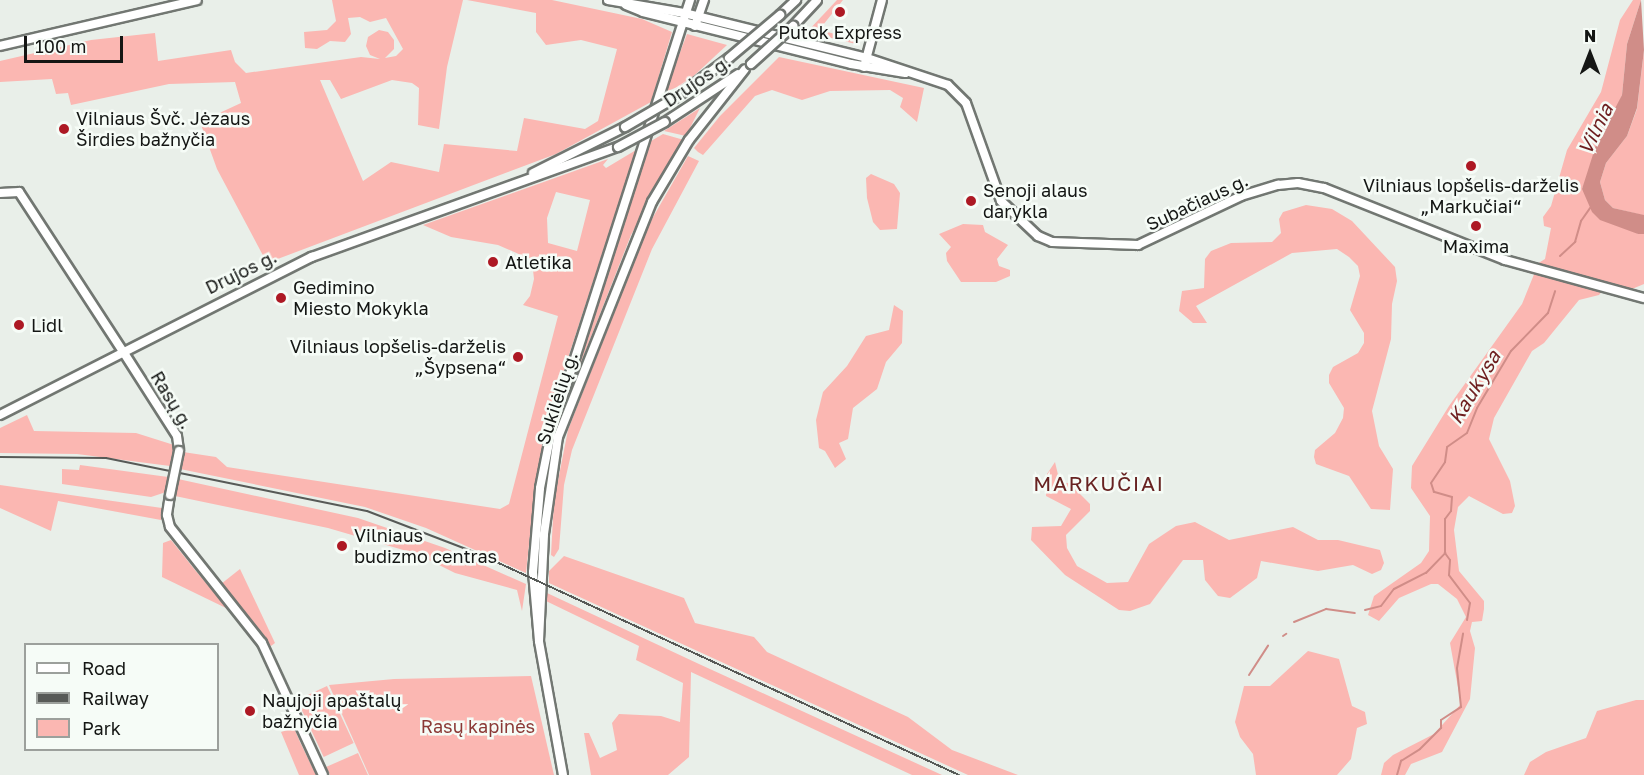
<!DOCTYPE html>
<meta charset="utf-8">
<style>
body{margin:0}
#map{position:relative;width:1644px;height:775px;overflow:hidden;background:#e9efe9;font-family:"Golos Text",sans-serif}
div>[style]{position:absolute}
.green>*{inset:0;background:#fbb7b2;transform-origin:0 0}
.water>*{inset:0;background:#d08d88}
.stream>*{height:2px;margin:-1px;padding:0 1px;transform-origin:1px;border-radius:1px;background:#d08d88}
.roads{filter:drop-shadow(2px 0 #727772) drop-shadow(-2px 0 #727772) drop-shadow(0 2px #727772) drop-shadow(0 -2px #727772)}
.secondary>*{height:8px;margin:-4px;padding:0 4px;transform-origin:4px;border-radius:4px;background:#fff}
.primary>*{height:8px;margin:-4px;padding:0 4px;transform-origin:4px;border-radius:4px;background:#fff}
.rail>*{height:2px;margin:-1px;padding:0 1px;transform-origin:1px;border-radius:1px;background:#575a57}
.bridges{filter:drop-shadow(2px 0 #727772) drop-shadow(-2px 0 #727772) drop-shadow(0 2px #727772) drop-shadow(0 -2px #727772)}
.primary-bridge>*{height:8px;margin:-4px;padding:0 4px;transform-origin:4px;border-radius:4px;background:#fff}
.dots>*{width:16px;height:16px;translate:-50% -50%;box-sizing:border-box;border:3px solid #f6fcf7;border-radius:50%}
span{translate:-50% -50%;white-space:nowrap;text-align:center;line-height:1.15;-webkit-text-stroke:5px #f6fcf7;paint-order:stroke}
.poi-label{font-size:18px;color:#141614}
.left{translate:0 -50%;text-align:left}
.right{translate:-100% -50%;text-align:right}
.street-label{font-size:18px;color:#141614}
.park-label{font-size:18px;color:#8b3936}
.water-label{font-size:20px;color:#6e1e1f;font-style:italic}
.quarter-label{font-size:21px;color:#682322;letter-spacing:1.5px}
.legend{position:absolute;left:24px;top:643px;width:195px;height:108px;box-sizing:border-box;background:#f6fcf7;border:2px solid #9ca09c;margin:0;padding:8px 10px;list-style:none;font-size:18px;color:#141614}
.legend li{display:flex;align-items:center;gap:12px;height:30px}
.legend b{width:30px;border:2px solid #9ca09c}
.north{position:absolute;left:1560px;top:24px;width:60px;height:60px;-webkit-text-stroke:4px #f6fcf7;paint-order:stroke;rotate:0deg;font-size:16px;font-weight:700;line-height:24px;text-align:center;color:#141614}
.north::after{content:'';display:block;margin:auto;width:21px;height:27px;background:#141614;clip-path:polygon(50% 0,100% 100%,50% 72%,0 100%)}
.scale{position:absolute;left:24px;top:36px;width:99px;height:27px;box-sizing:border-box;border:3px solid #141614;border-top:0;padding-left:8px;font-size:18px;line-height:21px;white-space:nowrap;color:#141614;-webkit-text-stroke:4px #f6fcf7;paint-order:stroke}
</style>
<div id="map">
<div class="green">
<i style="clip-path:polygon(332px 0,463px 0,447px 67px,439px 129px,418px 125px,419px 88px,412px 83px,392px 80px,341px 99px,330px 80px,320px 80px,363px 181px,391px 162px,439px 172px,444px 144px,517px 151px,524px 118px,585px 129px,598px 121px,617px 49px,581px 40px,546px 45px,536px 32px,536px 13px,467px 0,552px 0,642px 19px,672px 32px,651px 102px,556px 154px,267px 263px,217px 169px,200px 122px,241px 103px,235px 82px,169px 84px,71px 105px,68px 93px,56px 94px,52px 79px,0 82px,0 61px,91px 40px,155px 33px,158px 61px,231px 50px,235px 62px,246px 73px,361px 57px,380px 59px,370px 55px,366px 46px,368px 37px,379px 30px,388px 32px,394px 40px,394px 49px,385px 58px,396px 56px,403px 49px,386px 18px,370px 22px,360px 17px,348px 18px,351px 34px,345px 42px,330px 41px,317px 49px,305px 48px,304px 32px,327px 30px,336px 21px)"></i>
<i style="clip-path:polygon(837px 0,843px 0,819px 30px,860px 40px,860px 45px,807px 32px)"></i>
<i style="clip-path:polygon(1633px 0,1641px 0,1627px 44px,1622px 95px,1582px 189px,1638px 234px,1644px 234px,1644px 284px,1632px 289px,1537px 264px,1545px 259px,1551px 228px,1544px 226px,1543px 217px,1551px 206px,1567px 150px,1601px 92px,1620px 20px)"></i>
<i style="clip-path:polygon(687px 34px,727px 45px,685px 84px,665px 92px)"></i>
<i style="clip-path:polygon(1644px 50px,1644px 215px,1642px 215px,1613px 208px,1605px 200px,1600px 182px,1606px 163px,1627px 136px,1637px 109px)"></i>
<i style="clip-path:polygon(779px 57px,924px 88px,917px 122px,900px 107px,903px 98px,890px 90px,830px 91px,802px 100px,772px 90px,755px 96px,703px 155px,698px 152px,694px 148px,720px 116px)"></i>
<i style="clip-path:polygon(700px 108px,686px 136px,664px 131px)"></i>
<i style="clip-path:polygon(663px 134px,684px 140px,631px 235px,561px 413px,537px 548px,544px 487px,557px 423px,646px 144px)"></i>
<i style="clip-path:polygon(evenodd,636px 150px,549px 416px,536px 479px,526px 573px,426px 528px,365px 507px,180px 469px,183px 452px,216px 457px,227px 467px,500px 509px,509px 504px,558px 316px,523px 305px,530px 296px,534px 279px,533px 270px,521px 255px,498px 245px,451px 237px,423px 225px,608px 159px,603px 165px,606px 168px,636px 150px,556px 192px,590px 200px,577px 251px,548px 243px,547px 218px,556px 192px)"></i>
<i style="clip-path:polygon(688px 156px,699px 161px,652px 249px,572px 450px,564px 485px,559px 549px,554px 557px,551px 555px,554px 501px,568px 430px,648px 226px)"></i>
<i style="clip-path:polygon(871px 174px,894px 184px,900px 193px,897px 229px,880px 230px,873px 222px,867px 198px,866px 178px)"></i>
<i style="clip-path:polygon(1306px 205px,1332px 209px,1352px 221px,1395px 267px,1397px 281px,1392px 304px,1391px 339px,1372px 411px,1379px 446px,1393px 469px,1390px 510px,1371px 509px,1349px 476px,1316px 464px,1314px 457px,1315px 450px,1335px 433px,1343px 418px,1344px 408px,1329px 383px,1329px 375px,1333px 367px,1358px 353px,1364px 343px,1364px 333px,1350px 310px,1360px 276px,1358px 266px,1349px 257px,1337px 249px,1292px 253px,1196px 306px,1207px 323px,1193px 323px,1179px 311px,1182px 291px,1204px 288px,1205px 259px,1211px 251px,1231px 243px,1272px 242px,1281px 233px,1279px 219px,1283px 212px)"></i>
<i style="clip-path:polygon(963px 224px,983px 225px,985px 232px,1008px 245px,997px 259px,999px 266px,1010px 270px,1010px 276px,996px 282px,961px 282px,947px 261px,946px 253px,951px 247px,939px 234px)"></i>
<i style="clip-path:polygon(1535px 272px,1603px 290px,1599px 295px,1579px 300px,1544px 343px,1532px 351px,1494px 418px,1489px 439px,1510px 481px,1515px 506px,1512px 513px,1503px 514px,1469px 496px,1458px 507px,1454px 530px,1459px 571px,1484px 601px,1484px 609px,1482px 621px,1472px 622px,1470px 631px,1475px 648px,1470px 699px,1442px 752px,1411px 764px,1405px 775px,1381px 775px,1384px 763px,1393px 755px,1434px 734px,1461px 704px,1450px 643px,1466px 617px,1457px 599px,1438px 584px,1431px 584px,1399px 598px,1379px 621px,1368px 615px,1374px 596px,1421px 563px,1429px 551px,1430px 516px,1411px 488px,1412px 466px,1449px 406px,1522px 304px)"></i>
<i style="clip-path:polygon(894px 305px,903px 311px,902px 343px,886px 362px,877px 389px,853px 408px,848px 439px,839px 443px,846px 459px,835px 468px,825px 451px,819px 448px,816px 420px,823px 392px,847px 366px,866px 336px,889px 330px)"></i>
<i style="clip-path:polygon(27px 415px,34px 431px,136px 433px,174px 445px,170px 466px,77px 454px,0 453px,0 428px)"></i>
<i style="clip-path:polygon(1055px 462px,1060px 483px,1069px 483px,1090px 504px,1090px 511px,1066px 535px,1067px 548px,1077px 566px,1107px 583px,1128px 582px,1149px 544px,1176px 526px,1195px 522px,1229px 540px,1293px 527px,1318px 540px,1338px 540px,1380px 550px,1384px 563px,1381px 570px,1372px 574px,1353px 565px,1318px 571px,1261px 561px,1257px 578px,1230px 598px,1218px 596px,1205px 580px,1203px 560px,1183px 560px,1150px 604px,1130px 611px,1119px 610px,1065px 575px,1031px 540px,1032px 527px,1061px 526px,1071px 509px,1046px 496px,1047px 474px)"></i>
<i style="clip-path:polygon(80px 465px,168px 477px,166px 492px,151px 497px,62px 484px,62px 469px,79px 470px)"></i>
<i style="clip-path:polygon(178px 479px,358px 518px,445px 548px,526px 584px,522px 611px,517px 590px,455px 573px,417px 554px,328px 528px,175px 496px)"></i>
<i style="clip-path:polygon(0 485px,162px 508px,161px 520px,58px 501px,51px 531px,0 508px)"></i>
<i style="clip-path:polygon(171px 540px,195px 570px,228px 609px,162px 577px,163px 543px)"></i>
<i style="clip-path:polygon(564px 556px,684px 598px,695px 623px,754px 637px,767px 652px,908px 717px,952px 750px,1018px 775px,968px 775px,549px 583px,549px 571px)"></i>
<i style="clip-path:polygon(240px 569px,275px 643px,271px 646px,221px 584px)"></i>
<i style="clip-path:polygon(547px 593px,699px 664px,942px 775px,912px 775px,691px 672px,689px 757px,668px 775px,591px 775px,584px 733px,589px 733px,600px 758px,617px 750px,612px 723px,619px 714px,661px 716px,680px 722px,683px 683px,636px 660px,639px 646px,546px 601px)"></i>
<i style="clip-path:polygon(1308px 651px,1339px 659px,1352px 706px,1365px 712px,1367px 724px,1357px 728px,1351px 759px,1337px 775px,1256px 775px,1253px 754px,1240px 737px,1235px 722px,1244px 686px,1270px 686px)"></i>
<i style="clip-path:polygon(531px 676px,554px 775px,369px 775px,329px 685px,394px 679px)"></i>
<i style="left:327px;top:686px;width:63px;height:33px;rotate:65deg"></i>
<i style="clip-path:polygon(1636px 700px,1644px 700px,1644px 775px,1524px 775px,1530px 762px,1546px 752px,1586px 738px,1597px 711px)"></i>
<i style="clip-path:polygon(294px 728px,300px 742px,316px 775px,299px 775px,281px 732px)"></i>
<i style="clip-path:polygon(358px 753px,368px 775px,330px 775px,326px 767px)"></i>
</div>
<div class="water">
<i style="clip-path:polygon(1641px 0,1644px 50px,1637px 108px,1627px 136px,1606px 163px,1600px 182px,1605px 200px,1613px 208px,1644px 215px,1644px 234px,1638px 234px,1600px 220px,1592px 212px,1582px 189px,1596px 145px,1622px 95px,1627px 44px)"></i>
</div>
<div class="stream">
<i style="left:1560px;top:256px;width:21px;rotate:-43deg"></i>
<i style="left:1575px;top:242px;width:22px;rotate:-74deg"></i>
<i style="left:1581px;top:221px;width:16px;rotate:-55deg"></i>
<i style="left:1365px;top:610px;width:16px;rotate:-14deg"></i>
<i style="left:1381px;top:606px;width:21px;rotate:-53deg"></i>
<i style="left:1394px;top:589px;width:36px;rotate:-27deg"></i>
<i style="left:1426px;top:573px;width:28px;rotate:-46deg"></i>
<i style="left:1467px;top:620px;width:17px;rotate:-80deg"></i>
<i style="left:1470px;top:603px;width:35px;rotate:-127deg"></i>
<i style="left:1449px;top:575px;width:15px;rotate:-86deg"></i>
<i style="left:1450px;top:560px;width:9px;rotate:-126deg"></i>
<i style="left:1445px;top:553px;width:34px;rotate:-90deg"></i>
<i style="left:1445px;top:519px;width:10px;rotate:-53deg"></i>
<i style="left:1451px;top:511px;width:14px;rotate:-86deg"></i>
<i style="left:1452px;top:497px;width:19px;rotate:-164deg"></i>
<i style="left:1434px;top:492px;width:9px;rotate:-108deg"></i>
<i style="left:1431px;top:483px;width:25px;rotate:-56deg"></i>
<i style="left:1445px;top:462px;width:15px;rotate:-82deg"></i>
<i style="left:1447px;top:447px;width:24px;rotate:-35deg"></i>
<i style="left:1467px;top:433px;width:27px;rotate:-68deg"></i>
<i style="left:1477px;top:408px;width:66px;rotate:-59.2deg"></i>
<i style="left:1511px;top:351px;width:53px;rotate:-45.8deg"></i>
<i style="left:1548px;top:313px;width:23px;rotate:-72deg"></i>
<i style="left:1294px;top:622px;width:35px;rotate:-22deg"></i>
<i style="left:1326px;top:609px;width:29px;rotate:8deg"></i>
<i style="left:1283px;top:636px;width:4px;rotate:-34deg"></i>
<i style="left:1249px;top:675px;width:35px;rotate:-57deg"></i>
<i style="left:1397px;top:775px;width:15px;rotate:-74deg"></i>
<i style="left:1401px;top:761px;width:22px;rotate:-32deg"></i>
<i style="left:1420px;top:749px;width:30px;rotate:-45deg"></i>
<i style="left:1441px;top:728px;width:8px;rotate:-90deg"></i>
<i style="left:1441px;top:720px;width:24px;rotate:-33deg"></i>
<i style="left:1461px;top:707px;width:39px;rotate:-96deg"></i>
<i style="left:1457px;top:668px;width:35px;rotate:-80deg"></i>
</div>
<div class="roads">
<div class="secondary">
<i style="left:608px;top:0;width:77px;rotate:9.7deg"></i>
<i style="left:684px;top:13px;width:188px;rotate:13.8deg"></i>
<i style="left:867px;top:58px;width:85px;rotate:18.4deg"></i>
<i style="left:948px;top:85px;width:25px;rotate:45deg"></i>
<i style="left:966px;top:103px;width:104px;rotate:70.3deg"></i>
<i style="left:1001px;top:201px;width:51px;rotate:43.4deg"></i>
<i style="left:1038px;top:236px;width:15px;rotate:23deg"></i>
<i style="left:1052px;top:242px;width:86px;rotate:2deg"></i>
<i style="left:1138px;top:245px;width:114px;rotate:-25.4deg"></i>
<i style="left:1241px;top:196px;width:39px;rotate:-17deg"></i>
<i style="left:1278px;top:185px;width:20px;rotate:-6deg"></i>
<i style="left:1298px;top:183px;width:26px;rotate:11deg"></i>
<i style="left:1324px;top:188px;width:195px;rotate:21.7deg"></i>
<i style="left:1505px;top:260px;width:144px;rotate:15.3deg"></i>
<i style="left:626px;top:5px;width:18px;rotate:22deg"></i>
<i style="left:643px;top:12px;width:214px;rotate:14deg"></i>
<i style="left:851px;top:64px;width:55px;rotate:9.5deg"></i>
<i style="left:0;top:46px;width:202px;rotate:-13.1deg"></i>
<i style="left:0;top:193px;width:19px;rotate:-3deg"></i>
<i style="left:19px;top:192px;width:192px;rotate:56.9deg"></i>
</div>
<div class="primary">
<i style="left:780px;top:15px;width:22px;rotate:-43deg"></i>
<i style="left:695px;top:26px;width:28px;rotate:-71deg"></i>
<i style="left:793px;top:26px;width:35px;rotate:-47deg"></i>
<i style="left:864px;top:67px;width:69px;rotate:-75deg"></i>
<i style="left:678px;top:96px;width:64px;rotate:-36.7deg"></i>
<i style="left:665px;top:122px;width:87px;rotate:-33.3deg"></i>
<i style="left:533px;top:173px;width:103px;rotate:-26.6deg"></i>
<i style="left:124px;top:353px;width:98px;rotate:57.4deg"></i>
<i style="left:177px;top:436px;width:15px;rotate:82deg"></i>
<i style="left:0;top:415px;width:350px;rotate:-26.9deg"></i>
<i style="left:312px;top:257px;width:325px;rotate:-19.8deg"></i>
<i style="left:170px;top:495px;width:20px;rotate:99deg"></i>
<i style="left:167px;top:515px;width:12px;rotate:76deg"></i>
<i style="left:170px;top:527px;width:148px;rotate:51.6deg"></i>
<i style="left:262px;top:643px;width:145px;rotate:65.2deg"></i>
<i style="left:539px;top:641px;width:69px;rotate:-95deg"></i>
<i style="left:533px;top:572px;width:84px;rotate:-85.2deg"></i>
<i style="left:540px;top:488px;width:56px;rotate:-78.7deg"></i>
<i style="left:551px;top:433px;width:455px;rotate:-72.2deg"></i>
<i style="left:563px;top:775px;width:136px;rotate:-100.2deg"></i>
<i style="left:539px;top:641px;width:107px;rotate:-87.3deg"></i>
<i style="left:544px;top:534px;width:98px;rotate:-81.8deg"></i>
<i style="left:558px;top:437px;width:253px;rotate:-68.2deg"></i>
<i style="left:652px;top:202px;width:72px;rotate:-59.2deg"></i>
<i style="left:689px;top:140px;width:90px;rotate:-51.7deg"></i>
</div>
</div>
<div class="rail">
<i style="left:0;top:457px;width:106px;rotate:0.5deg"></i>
<i style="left:106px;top:458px;width:266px;rotate:11.5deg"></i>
<i style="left:367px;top:511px;width:120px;rotate:21deg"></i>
<i style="left:479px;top:554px;width:528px;rotate:24.72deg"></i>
</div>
<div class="bridges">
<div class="primary-bridge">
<i style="left:729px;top:58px;width:67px;rotate:-40.1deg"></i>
<i style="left:751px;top:64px;width:57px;rotate:-42.1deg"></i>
<i style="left:625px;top:127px;width:61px;rotate:-30.3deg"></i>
<i style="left:618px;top:147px;width:53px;rotate:-28deg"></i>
<i style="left:170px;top:495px;width:45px;rotate:-78.4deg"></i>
</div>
</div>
<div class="dots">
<i style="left:840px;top:12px;background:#ad1924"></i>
<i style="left:64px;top:129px;background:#ad1924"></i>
<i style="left:1471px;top:166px;background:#ad1924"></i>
<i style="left:971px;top:201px;background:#ad1924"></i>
<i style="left:1476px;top:226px;background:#ad1924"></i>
<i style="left:493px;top:262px;background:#ad1924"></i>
<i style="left:281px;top:298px;background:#ad1924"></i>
<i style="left:19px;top:325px;background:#ad1924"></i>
<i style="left:518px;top:357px;background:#ad1924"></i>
<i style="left:342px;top:546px;background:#ad1924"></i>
<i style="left:250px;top:711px;background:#ad1924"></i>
</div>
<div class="poi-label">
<span style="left:840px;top:32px">Putok Express</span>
<span class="left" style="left:76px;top:129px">Vilniaus Švč. Jėzaus<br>Širdies bažnyčia</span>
<span style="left:1471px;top:196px">Vilniaus lopšelis-darželis<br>„Markučiai“</span>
<span class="left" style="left:983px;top:201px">Senoji alaus<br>darykla</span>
<span style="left:1476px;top:246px">Maxima</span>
<span class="left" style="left:505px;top:262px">Atletika</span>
<span class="left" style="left:293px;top:298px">Gedimino<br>Miesto Mokykla</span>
<span class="left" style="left:31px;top:325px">Lidl</span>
<span class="right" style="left:506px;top:357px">Vilniaus lopšelis-darželis<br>„Šypsena“</span>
<span class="left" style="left:354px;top:546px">Vilniaus<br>budizmo centras</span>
<span class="left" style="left:262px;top:711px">Naujoji apaštalų<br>bažnyčia</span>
</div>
<div class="street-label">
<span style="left:697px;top:81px;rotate:-34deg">Drujos g.</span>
<span style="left:1197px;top:202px;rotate:-25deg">Subačiaus g.</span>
<span style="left:241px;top:272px;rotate:-26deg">Drujos g.</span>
<span style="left:557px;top:398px;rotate:-72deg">Sukilėlių g.</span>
<span style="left:172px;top:400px;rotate:59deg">Rasų g.</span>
</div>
<div class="park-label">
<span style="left:478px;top:726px">Rasų kapinės</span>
</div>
<div class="water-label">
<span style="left:1595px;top:129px;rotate:-64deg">Vilnia</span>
<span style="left:1474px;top:387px;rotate:-59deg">Kaukysa</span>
</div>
<div class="quarter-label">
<span style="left:1099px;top:483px">MARKUČIAI</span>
</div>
<ul class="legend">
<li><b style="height:8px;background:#fff"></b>Road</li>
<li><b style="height:8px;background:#575a57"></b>Railway</li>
<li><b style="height:16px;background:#fbb7b2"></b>Park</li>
</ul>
<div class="north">N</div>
<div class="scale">100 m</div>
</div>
